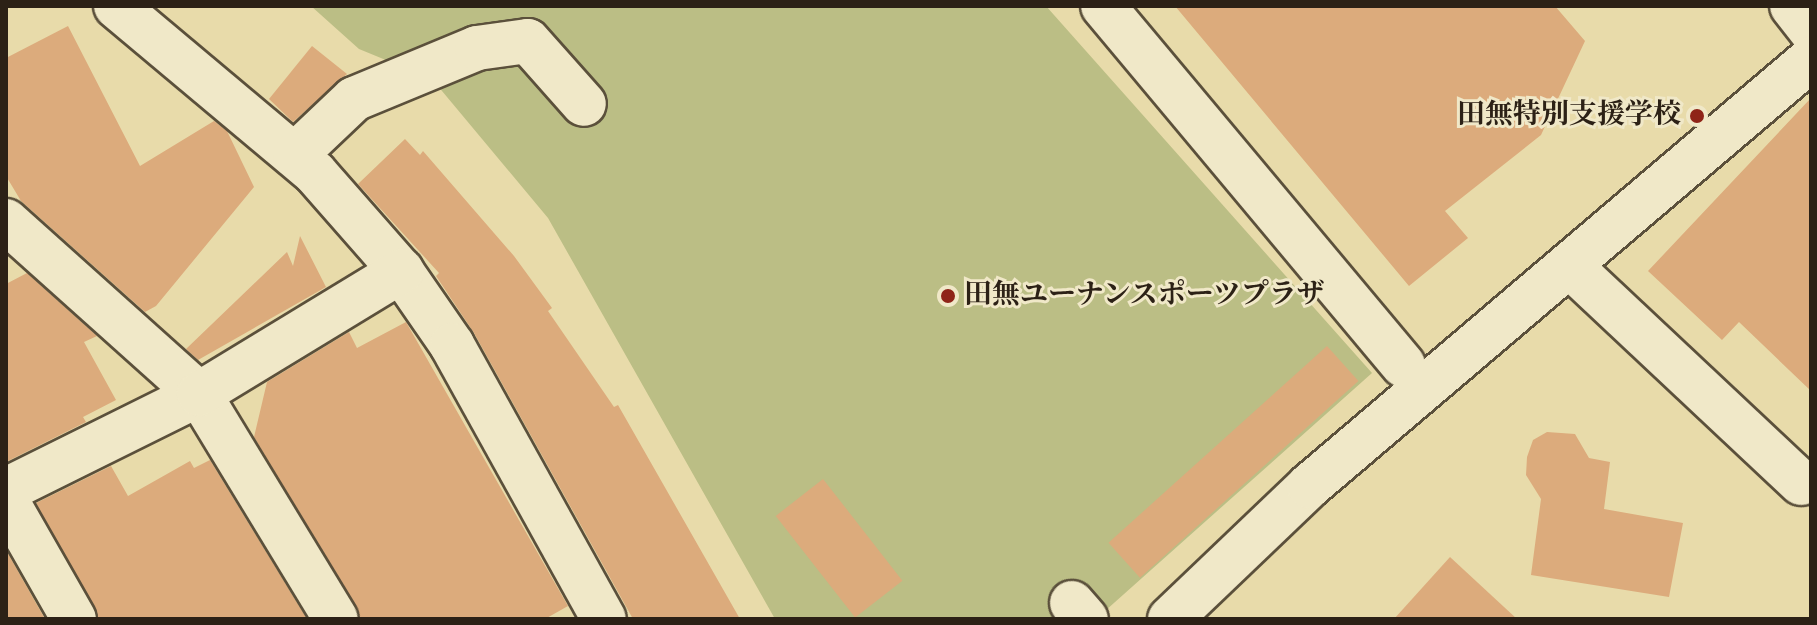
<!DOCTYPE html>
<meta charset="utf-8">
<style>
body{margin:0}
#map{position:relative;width:1817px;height:625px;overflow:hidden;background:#e8dbaa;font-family:"IM FELL English","Noto Serif JP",serif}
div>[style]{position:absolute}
.green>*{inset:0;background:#bbbe85}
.building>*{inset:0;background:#dcab7c;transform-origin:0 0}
.roads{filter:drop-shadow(2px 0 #5b503b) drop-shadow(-2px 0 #5b503b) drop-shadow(0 2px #5b503b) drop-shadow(0 -2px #5b503b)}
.minor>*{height:44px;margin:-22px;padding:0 22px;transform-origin:22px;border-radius:22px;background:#f0e8c8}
.dots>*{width:22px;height:22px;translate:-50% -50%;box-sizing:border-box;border:4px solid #f0e8c8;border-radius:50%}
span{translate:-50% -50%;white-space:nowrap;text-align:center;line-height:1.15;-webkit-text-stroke:6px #f0e8c8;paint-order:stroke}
.poi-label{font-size:28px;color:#2c2116;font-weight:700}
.right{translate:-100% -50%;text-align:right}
.left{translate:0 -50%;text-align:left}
.frame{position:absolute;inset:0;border:8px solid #2c2116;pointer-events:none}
</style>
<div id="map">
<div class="green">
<i style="clip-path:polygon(311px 6px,1046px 6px,1372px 373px,1096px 619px,775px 619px,548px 218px,432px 79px,359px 49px)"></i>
</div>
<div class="building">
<i style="clip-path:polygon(1175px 6px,1555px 6px,1585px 41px,1541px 135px,1445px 211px,1468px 238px,1409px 286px)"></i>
<i style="clip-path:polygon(68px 26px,140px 166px,214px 121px,227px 131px,254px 187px,156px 306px,145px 312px,21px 201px,6px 176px,6px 58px)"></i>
<i style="clip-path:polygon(312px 46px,347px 74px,293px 122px,269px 99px)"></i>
<i style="clip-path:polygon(1811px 98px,1811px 391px,1739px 322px,1722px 340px,1648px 271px)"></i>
<i style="clip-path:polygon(405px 139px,420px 155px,423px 151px,514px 256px,552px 308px,548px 311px,614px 407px,618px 405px,740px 619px,633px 619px,474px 333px,436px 276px,439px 273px,358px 184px)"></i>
<i style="clip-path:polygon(300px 236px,326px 287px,198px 360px,186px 349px,287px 252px,293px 266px)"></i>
<i style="clip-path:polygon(27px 273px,97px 336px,84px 342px,116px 400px,83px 417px,86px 422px,6px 462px,6px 284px)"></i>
<i style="clip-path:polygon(406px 322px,568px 606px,545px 619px,361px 619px,254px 437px,267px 382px,349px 332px,357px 348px)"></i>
<i style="left:1327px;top:346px;width:47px;height:294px;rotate:48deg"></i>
<i style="clip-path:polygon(1547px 432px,1575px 434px,1589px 458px,1610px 462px,1604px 509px,1683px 523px,1669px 597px,1531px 575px,1541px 499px,1526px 475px,1527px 457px,1533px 440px)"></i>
<i style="clip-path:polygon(210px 460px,307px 619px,99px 619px,36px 503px,111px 466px,128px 496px,190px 461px,194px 468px)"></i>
<i style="left:823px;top:479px;width:129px;height:60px;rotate:52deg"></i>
<i style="clip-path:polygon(6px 550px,45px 619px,6px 619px)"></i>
<i style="clip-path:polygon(1450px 557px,1517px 619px,1394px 619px)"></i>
</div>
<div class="roads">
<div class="minor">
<i style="left:116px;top:6px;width:260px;rotate:40deg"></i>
<i style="left:315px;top:173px;width:130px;rotate:48.7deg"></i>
<i style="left:401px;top:271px;width:90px;rotate:55.4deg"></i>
<i style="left:452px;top:345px;width:313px;rotate:61deg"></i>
<i style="left:1103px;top:6px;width:468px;rotate:50.1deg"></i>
<i style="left:1792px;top:6px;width:31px;rotate:52deg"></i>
<i style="left:295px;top:155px;width:81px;rotate:-43.5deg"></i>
<i style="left:354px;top:99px;width:133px;rotate:-22.5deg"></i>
<i style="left:477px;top:48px;width:51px;rotate:-7.8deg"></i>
<i style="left:528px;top:41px;width:84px;rotate:48.4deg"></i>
<i style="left:6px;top:221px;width:259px;rotate:41.9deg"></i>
<i style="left:199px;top:394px;width:263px;rotate:58.7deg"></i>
<i style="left:1570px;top:266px;width:317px;rotate:43.2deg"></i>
<i style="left:6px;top:490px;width:216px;rotate:-26.4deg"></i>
<i style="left:199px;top:394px;width:237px;rotate:-31.3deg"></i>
<i style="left:6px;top:500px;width:137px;rotate:60.3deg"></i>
<i style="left:1072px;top:603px;width:21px;rotate:49deg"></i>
<i style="left:1170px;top:619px;width:192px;rotate:-43.7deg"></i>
<i style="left:1309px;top:486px;width:659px;rotate:-40.38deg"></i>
</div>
</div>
<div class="dots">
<i style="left:1697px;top:116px;background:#8f2418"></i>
<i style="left:948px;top:296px;background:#8f2418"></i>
</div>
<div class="poi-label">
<span class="right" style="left:1681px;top:116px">田無特別支援学校</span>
<span class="left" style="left:964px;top:296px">田無ユーナンスポーツプラザ</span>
</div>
<div class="frame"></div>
</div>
